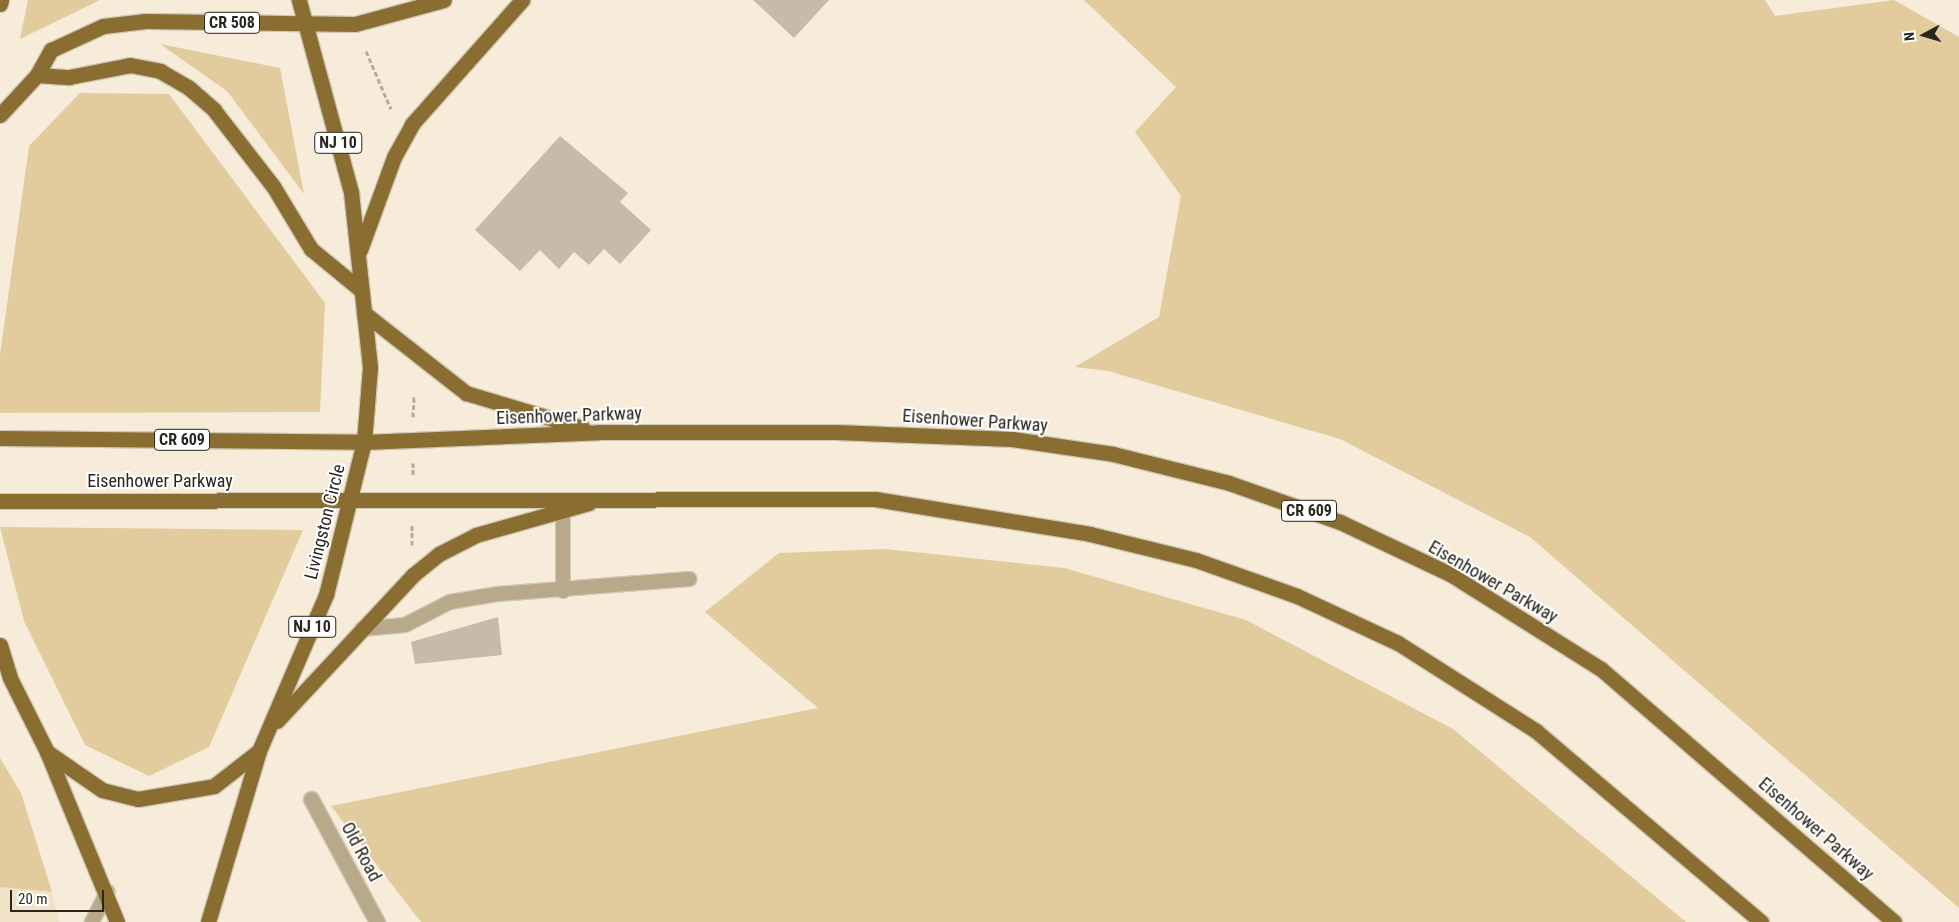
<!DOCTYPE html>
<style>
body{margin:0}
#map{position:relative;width:1959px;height:922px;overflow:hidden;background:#f6ecd9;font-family:"Roboto Condensed",sans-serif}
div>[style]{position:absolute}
.built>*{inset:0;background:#efe2c7}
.green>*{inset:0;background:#e2cb9c}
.building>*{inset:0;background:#c5bba8}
.path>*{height:3px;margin-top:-1.5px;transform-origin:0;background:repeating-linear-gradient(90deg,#b4ac9d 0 5px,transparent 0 7.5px)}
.roads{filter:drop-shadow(1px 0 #d1c8b8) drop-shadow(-1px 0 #d1c8b8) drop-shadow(0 1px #d1c8b8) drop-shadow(0 -1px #d1c8b8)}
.lane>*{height:14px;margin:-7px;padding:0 7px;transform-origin:7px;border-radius:7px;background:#b8a98a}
.street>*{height:15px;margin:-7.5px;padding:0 7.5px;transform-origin:7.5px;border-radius:7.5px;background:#b8a98a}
.primary>*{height:15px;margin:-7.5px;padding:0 7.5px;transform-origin:7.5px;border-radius:7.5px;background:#8a6e31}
span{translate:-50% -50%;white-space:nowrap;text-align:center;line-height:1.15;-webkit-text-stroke:4px #fff;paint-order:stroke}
.shield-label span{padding:1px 4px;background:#fff;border:1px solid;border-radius:4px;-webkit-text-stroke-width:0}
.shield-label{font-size:16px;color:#29261f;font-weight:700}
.street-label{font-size:18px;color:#29261f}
.north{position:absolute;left:1899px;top:10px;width:50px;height:50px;-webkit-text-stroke:4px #fff;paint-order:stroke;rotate:264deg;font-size:14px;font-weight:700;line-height:20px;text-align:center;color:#29261f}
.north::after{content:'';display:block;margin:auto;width:18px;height:22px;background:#29261f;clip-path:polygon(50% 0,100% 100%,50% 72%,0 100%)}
.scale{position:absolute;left:10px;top:890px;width:94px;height:22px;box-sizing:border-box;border:2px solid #29261f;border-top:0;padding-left:6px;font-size:15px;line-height:18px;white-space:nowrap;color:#29261f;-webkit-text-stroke:4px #fff;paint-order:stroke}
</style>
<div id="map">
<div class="built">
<i style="clip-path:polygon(0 887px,52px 892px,59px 922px,0 922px)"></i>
</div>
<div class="green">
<i style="clip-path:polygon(28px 0,100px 0,20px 39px)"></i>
<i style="clip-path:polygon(1084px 0,1765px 0,1775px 16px,1894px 0,1959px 37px,1959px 908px,1530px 537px,1340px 439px,1108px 371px,1075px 367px,1159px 317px,1181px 196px,1135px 132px,1176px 87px)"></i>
<i style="clip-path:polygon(160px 44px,280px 68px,304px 194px,227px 91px)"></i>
<i style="clip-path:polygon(80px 93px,169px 94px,325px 303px,320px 412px,0 413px,0 355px,29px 146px)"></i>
<i style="clip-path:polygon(0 527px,303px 530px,209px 747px,149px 776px,85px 745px,24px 621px)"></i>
<i style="clip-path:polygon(885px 549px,1064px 568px,1246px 620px,1453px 729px,1686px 922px,421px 922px,331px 806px,818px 708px,705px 612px,779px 553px)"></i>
<i style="clip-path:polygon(0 758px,21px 793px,52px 892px,0 887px)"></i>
</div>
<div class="building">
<i style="clip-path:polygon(753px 0,829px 0,794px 38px)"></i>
<i style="clip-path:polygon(560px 136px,628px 193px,620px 202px,651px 230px,620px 264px,604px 249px,589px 265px,574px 252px,559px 269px,540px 250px,520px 271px,475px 230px)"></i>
<i style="clip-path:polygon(498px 617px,502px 655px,415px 664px,411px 642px)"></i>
</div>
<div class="path">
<i style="left:366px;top:51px;width:63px;rotate:66.7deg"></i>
<i style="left:413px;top:417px;width:22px;rotate:-87deg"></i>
<i style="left:413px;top:475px;width:12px;rotate:-90deg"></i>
<i style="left:412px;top:545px;width:22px;rotate:-90deg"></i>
</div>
<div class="roads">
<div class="lane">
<i style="left:563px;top:591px;width:81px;rotate:-90deg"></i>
<i style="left:362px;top:629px;width:43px;rotate:-5.3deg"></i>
<i style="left:405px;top:625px;width:51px;rotate:-27.1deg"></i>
<i style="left:450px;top:602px;width:49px;rotate:-9.5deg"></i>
<i style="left:498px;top:594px;width:192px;rotate:-4.5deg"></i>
<i style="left:92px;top:922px;width:34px;rotate:-63deg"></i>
</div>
<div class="street">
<i style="left:311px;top:799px;width:140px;rotate:61.8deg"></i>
</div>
<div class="primary">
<i style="left:0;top:4px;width:4px;rotate:-76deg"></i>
<i style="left:37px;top:75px;width:32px;rotate:4deg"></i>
<i style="left:69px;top:77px;width:62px;rotate:-11.1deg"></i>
<i style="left:130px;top:65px;width:31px;rotate:11deg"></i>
<i style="left:160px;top:71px;width:32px;rotate:30deg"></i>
<i style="left:188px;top:87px;width:35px;rotate:41deg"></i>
<i style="left:214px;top:110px;width:96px;rotate:52.2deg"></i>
<i style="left:273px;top:186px;width:74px;rotate:58.9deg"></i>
<i style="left:311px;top:249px;width:65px;rotate:39.4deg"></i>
<i style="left:0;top:115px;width:54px;rotate:-47.2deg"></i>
<i style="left:37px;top:75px;width:29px;rotate:-61deg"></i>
<i style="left:51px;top:50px;width:57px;rotate:-24.8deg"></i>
<i style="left:103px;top:26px;width:43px;rotate:-6.6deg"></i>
<i style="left:146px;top:21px;width:209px;rotate:0.8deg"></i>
<i style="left:355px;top:24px;width:92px;rotate:-15.1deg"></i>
<i style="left:360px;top:250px;width:99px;rotate:-69.9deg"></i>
<i style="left:394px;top:157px;width:38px;rotate:-61deg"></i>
<i style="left:412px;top:124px;width:166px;rotate:-48.4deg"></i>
<i style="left:364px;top:313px;width:130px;rotate:38.1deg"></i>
<i style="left:466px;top:393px;width:122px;rotate:16.7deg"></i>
<i style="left:0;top:438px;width:364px;rotate:0.6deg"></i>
<i style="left:364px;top:442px;width:235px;rotate:-2.4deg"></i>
<i style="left:599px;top:432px;width:237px"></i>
<i style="left:836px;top:432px;width:176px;rotate:2.3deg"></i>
<i style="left:1012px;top:439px;width:102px;rotate:8.4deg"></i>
<i style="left:1113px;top:454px;width:120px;rotate:14deg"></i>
<i style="left:1229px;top:483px;width:118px;rotate:19.4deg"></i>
<i style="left:1340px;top:522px;width:122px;rotate:25.3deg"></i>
<i style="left:1450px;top:574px;width:178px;rotate:32.2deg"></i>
<i style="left:1601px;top:669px;width:387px;rotate:40.8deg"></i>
<i style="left:0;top:501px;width:875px;rotate:-0.13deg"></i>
<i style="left:875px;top:499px;width:218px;rotate:9.2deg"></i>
<i style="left:1090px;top:534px;width:109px;rotate:13.8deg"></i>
<i style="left:1196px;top:560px;width:107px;rotate:19.6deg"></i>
<i style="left:1297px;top:596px;width:111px;rotate:25deg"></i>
<i style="left:1398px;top:643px;width:164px;rotate:32.5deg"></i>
<i style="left:1536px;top:731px;width:295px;rotate:40.3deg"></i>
<i style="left:0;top:645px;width:34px;rotate:73deg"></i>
<i style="left:10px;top:678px;width:83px;rotate:63.4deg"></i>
<i style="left:47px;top:752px;width:184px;rotate:67.6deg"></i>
<i style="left:277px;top:721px;width:200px;rotate:-47deg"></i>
<i style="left:413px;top:575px;width:33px;rotate:-39deg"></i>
<i style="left:439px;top:554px;width:42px;rotate:-27.2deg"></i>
<i style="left:476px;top:535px;width:117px;rotate:-15.8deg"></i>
<i style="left:47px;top:752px;width:67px;rotate:34.6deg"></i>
<i style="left:102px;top:790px;width:37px;rotate:14deg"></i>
<i style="left:138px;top:799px;width:77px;rotate:-9.7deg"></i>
<i style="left:214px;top:786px;width:57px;rotate:-37.9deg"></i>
<i style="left:208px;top:922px;width:178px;rotate:-73.4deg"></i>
<i style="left:259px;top:751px;width:170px;rotate:-66.8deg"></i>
<i style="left:326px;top:595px;width:158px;rotate:-76.1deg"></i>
<i style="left:364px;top:442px;width:75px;rotate:-85.4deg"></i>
<i style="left:370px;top:367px;width:176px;rotate:-96.2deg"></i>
<i style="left:351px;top:192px;width:199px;rotate:-105.2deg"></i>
</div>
</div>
<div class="shield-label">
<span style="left:232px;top:23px">CR 508</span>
<span style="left:338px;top:143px">NJ 10</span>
<span style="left:182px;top:440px">CR 609</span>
<span style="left:1309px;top:511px">CR 609</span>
<span style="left:312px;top:627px">NJ 10</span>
</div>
<div class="street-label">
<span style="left:569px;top:416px;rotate:-2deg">Eisenhower Parkway</span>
<span style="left:975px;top:421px;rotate:4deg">Eisenhower Parkway</span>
<span style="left:160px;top:481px">Eisenhower Parkway</span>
<span style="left:325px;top:522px;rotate:-76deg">Livingston Circle</span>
<span style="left:1493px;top:582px;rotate:30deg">Eisenhower Parkway</span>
<span style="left:1816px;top:829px;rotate:41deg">Eisenhower Parkway</span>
<span style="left:361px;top:852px;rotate:62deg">Old Road</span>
</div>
<div class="north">N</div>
<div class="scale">20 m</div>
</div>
